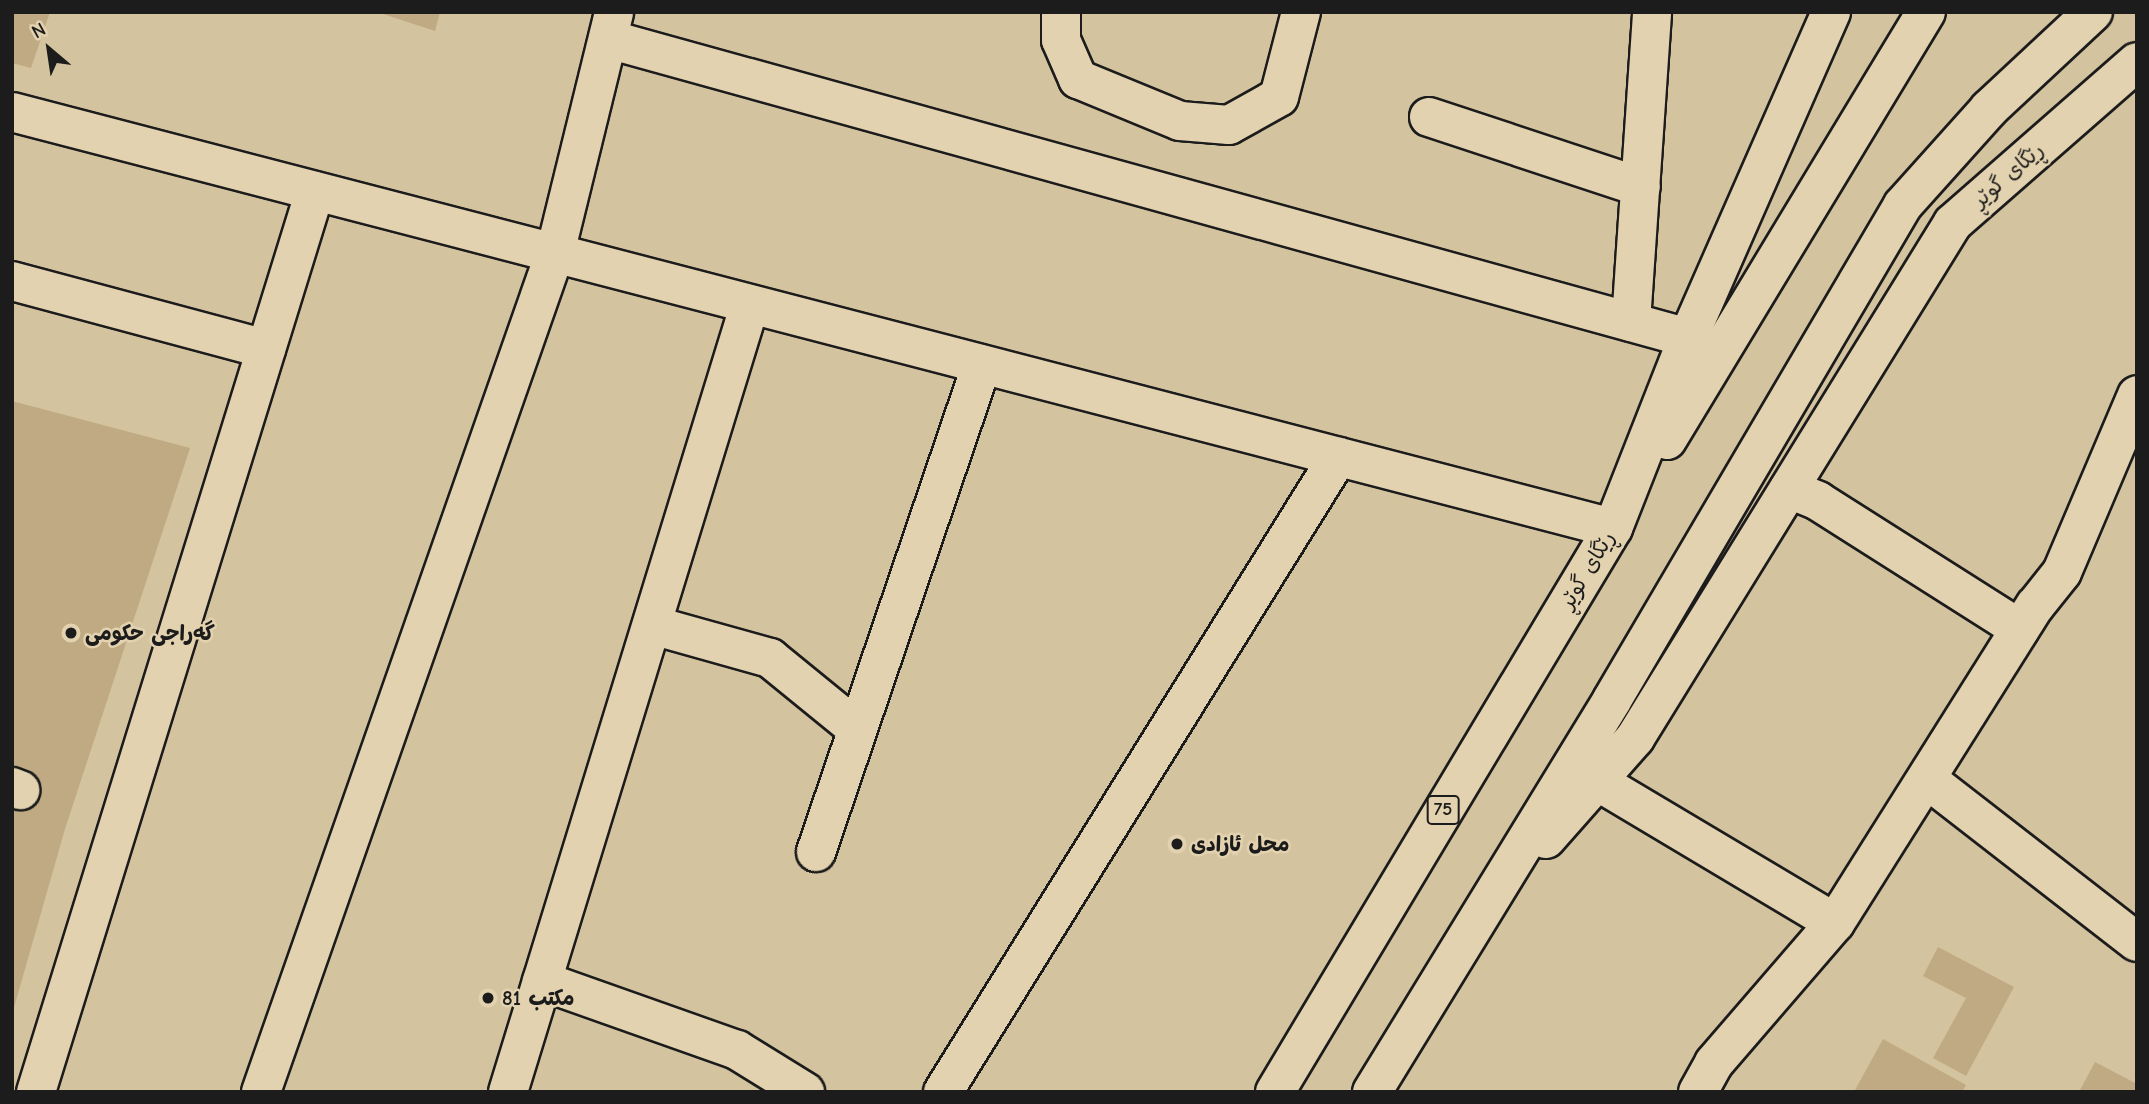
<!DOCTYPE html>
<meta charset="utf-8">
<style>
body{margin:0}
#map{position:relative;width:2149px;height:1104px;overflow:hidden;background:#e3d2af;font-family:"Comic Neue","Playpen Sans Arabic",sans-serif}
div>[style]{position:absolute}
.built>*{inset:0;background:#d4c39f;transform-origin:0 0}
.building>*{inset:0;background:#c0aa83}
.roads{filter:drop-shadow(2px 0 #1c1c1c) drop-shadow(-2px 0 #1c1c1c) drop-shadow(0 2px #1c1c1c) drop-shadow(0 -2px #1c1c1c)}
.minor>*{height:38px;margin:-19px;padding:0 19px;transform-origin:19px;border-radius:19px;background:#e3d2af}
.highway>*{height:38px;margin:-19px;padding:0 19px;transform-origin:19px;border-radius:19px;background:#e3d2af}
.dots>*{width:19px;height:19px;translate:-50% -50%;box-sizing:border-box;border:4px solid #e3d2af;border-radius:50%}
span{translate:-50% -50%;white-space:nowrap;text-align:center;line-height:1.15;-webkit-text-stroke:5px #e3d2af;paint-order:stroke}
.shield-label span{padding:2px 5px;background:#e3d2af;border:2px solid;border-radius:5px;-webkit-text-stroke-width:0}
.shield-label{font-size:19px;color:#1c1c1c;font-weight:700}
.street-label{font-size:21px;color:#1c1c1c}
.poi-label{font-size:21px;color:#1c1c1c;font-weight:700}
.left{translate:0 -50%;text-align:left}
.frame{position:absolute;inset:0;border:14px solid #1c1c1c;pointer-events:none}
.north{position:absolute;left:14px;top:14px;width:70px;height:70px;-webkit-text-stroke:5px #e3d2af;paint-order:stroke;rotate:331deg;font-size:19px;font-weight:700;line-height:28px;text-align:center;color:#1c1c1c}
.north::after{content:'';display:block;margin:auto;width:24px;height:32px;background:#1c1c1c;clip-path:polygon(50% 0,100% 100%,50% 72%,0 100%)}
</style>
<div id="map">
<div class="built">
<i style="left:12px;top:12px;width:2125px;height:1080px"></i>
</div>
<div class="building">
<i style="clip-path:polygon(12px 12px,50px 12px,31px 68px,12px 63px)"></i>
<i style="clip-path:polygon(377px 12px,440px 12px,435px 31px)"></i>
<i style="clip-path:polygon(12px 401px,190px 448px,65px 829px,13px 1011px)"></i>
<i style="clip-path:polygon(1938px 947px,2014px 987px,1966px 1076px,1933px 1058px,1966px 998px,1923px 976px)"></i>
<i style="clip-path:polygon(1883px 1039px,1966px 1085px,1962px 1092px,1854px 1092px)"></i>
<i style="clip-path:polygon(2095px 1062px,2137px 1084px,2137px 1092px,2079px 1092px)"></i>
</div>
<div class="roads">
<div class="minor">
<i style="left:1061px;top:12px;width:28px;rotate:90deg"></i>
<i style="left:1061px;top:40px;width:43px;rotate:66.4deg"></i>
<i style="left:1078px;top:79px;width:110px;rotate:22.4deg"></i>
<i style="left:1180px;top:121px;width:49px;rotate:4.7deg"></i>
<i style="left:1229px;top:125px;width:57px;rotate:-29.2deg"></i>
<i style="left:1279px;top:97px;width:88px;rotate:-75.5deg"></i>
<i style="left:608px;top:39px;width:1121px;rotate:15.47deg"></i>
<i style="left:12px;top:112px;width:1654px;rotate:14.57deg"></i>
<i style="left:1429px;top:117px;width:223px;rotate:18.3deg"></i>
<i style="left:12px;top:281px;width:263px;rotate:15deg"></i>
<i style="left:1631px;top:322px;width:311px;rotate:-86.1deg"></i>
<i style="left:1789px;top:489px;width:31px;rotate:22deg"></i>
<i style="left:1818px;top:501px;width:239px;rotate:32.4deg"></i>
<i style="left:652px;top:625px;width:123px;rotate:15.6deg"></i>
<i style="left:770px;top:658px;width:112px;rotate:39.2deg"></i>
<i style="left:1928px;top:780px;width:264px;rotate:37.8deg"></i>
<i style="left:1597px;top:781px;width:277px;rotate:30.8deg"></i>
<i style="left:12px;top:787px;width:9px;rotate:21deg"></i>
<i style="left:816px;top:852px;width:515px;rotate:-71.21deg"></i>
<i style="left:542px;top:981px;width:207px;rotate:19.5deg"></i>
<i style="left:737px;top:1050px;width:80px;rotate:31.7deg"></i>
<i style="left:36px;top:1092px;width:943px;rotate:-72.79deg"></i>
<i style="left:261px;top:1092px;width:889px;rotate:-70.69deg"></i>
<i style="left:555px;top:253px;width:248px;rotate:-76.2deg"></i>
<i style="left:508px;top:1092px;width:824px;rotate:-72.93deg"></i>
<i style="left:943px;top:1092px;width:748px;rotate:-58.12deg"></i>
<i style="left:1698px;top:1092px;width:33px;rotate:-61deg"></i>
<i style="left:1714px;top:1063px;width:185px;rotate:-49.2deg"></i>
<i style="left:1835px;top:923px;width:375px;rotate:-57.8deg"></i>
<i style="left:2035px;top:606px;width:43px;rotate:-51.5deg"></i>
<i style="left:2062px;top:572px;width:192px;rotate:-67deg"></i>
</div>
<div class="highway">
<i style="left:1667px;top:440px;width:500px;rotate:-58.82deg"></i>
<i style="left:1546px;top:839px;width:135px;rotate:-48.6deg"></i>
<i style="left:1635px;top:738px;width:605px;rotate:-58.31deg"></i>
<i style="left:1953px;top:223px;width:244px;rotate:-41.2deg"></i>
<i style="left:1275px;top:1092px;width:658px;rotate:-59.07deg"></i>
<i style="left:1613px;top:528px;width:204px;rotate:-68.5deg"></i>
<i style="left:1688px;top:338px;width:356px;rotate:-66.3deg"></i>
<i style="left:1372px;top:1092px;width:460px;rotate:-58.5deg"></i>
<i style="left:1612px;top:700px;width:574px;rotate:-59.55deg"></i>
<i style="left:1903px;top:205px;width:129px;rotate:-48.1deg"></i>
<i style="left:1989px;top:109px;width:142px;rotate:-43deg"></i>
</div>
</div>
<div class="dots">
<i style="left:71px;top:633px;background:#1c1c1c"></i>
<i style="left:1177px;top:844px;background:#1c1c1c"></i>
<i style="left:488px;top:998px;background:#1c1c1c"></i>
</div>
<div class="shield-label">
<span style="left:1443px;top:810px">75</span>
</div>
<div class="street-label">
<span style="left:2008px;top:175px;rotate:-41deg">ڕێگای گوێڕ</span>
<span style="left:1587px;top:570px;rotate:-59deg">ڕێگای گوێڕ</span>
</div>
<div class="poi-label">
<span class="left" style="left:85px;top:633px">گەراجی حکومی</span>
<span class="left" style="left:1191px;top:844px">محل ئازادى</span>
<span class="left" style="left:502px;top:998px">مكتب 81</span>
</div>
<div class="frame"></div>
<div class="north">N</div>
</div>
